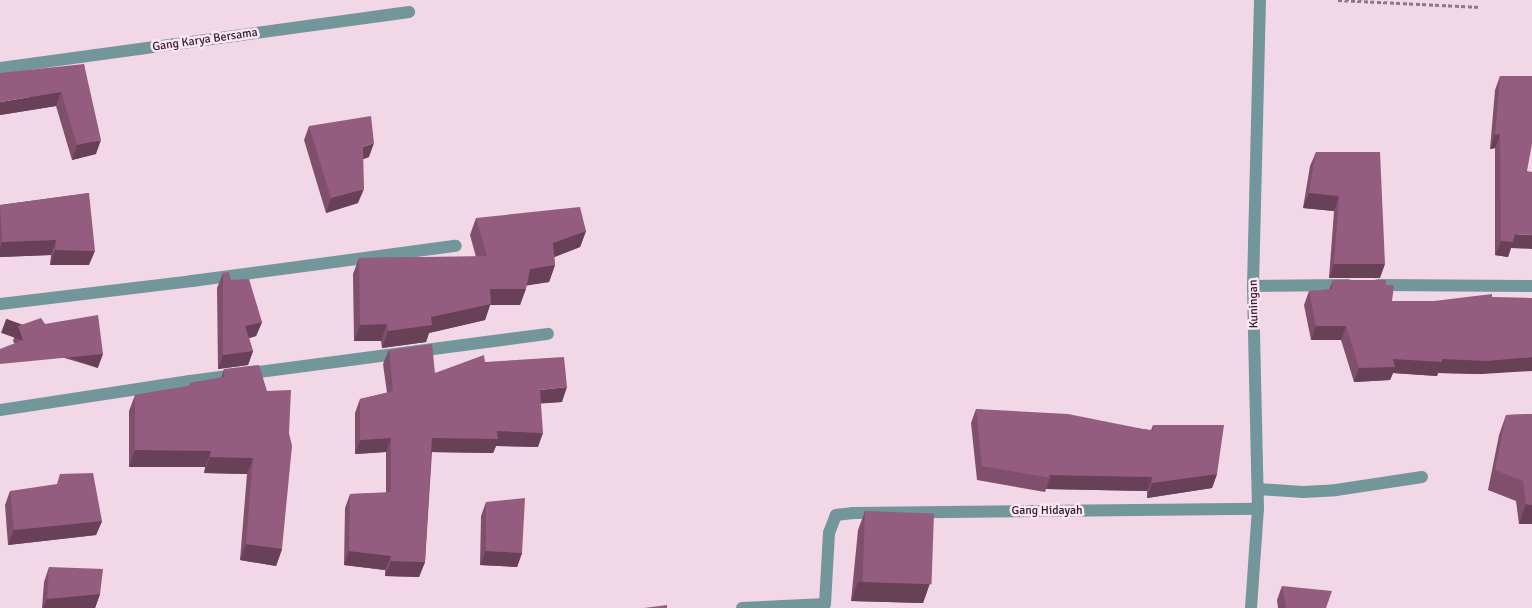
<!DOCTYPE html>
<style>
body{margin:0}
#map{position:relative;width:1532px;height:608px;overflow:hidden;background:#f2d7e6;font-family:Signika,sans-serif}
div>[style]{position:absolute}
.path>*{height:3px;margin-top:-1.5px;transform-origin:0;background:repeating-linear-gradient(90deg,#8b7983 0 4px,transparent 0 6.5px)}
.minor>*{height:12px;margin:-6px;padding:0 6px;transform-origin:6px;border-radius:6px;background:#729699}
.wall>*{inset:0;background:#7f4f6c}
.shaded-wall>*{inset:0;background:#684058;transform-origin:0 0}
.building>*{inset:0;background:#945c7e;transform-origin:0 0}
span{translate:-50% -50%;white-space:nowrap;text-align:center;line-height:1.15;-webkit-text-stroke:5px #ffe5f4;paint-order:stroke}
.street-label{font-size:12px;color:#2d2329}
</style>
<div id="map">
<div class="path">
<i style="left:1338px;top:0;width:143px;rotate:2.8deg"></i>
</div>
<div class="minor">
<i style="left:0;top:68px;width:413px;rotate:-7.8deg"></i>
<i style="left:1378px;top:285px;width:154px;rotate:0.4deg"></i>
<i style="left:1253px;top:286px;width:95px;rotate:-0.6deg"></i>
<i style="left:0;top:304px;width:193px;rotate:-6.8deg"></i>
<i style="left:192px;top:281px;width:266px;rotate:-7.6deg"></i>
<i style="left:0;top:410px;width:192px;rotate:-8.7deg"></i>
<i style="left:190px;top:381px;width:361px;rotate:-7.5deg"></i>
<i style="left:1258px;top:489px;width:45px;rotate:3.8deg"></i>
<i style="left:1303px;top:492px;width:33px;rotate:-3deg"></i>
<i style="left:1336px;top:490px;width:87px;rotate:-8.6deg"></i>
<i style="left:742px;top:608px;width:83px;rotate:-2.8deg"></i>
<i style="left:825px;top:604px;width:71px;rotate:-86.8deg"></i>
<i style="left:829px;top:533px;width:19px;rotate:-69deg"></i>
<i style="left:836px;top:515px;width:17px;rotate:-7deg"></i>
<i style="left:853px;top:513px;width:405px;rotate:-0.6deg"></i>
<i style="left:1251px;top:608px;width:99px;rotate:-86deg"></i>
<i style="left:1258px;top:509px;width:223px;rotate:-91.3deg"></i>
<i style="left:1253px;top:286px;width:286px;rotate:-88.6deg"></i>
</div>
<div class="wall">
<i style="clip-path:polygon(84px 64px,96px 154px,72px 160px,56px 106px,0 115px)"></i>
<i style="clip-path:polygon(1500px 76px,1511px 248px,1508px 257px,1495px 255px,1495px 148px,1490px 149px,1495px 90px)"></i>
<i style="clip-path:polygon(309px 126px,369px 157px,363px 159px,358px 203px,326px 213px,304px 140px)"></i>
<i style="clip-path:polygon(1316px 152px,1380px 278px,1329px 278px,1334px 211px,1303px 208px,1310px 166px)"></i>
<i style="clip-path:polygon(89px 193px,89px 265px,50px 265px,51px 255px,0 257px,0 205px)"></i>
<i style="clip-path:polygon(476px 218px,586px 231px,580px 247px,554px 257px,555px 265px,549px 282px,526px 285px,520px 305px,490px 305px,485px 320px,429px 333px,426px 342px,382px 348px,381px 341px,354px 341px,353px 274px,359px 258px,476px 257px,470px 235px)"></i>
<i style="clip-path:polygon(223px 273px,231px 280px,262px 322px,256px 336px,249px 338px,253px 351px,248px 365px,218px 369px,217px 288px)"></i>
<i style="clip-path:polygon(1333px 280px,1386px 285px,1392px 301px,1482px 374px,1438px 373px,1437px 376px,1393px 373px,1390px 380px,1354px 382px,1341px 340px,1311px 340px,1304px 305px,1309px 291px,1329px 290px)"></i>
<i style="clip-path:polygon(45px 324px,98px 368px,14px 343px,13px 341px,18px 326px)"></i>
<i style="clip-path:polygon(389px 350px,435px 373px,485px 362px,562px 402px,541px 403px,538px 447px,496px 446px,493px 453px,432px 452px,425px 562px,419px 577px,385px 576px,385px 570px,344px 565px,345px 508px,350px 494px,386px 493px,386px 452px,355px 454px,355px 413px,360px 399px,387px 393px,383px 364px)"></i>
<i style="clip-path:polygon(224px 369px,282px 549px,276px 566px,240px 560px,247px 474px,204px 473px,205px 467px,129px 467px,129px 411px,135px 395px,189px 386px,190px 383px,221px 378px)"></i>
<i style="clip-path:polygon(976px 409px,1151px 430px,1153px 425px,1217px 474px,1212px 488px,1147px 498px,1147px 491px,1046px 489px,1045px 492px,977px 480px,971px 423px)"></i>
<i style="clip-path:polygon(1532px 414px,1532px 524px,1519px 524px,1516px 501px,1488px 490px,1499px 435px,1506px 415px)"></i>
<i style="clip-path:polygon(10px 491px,102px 521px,96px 535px,8px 545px,5px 505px)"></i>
<i style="clip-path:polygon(486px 502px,522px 553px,517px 567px,480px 565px,481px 516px)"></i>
<i style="clip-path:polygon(865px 511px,930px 583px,923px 603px,851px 601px,858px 530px)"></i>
<i style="clip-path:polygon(49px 567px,100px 594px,95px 608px,42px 608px,44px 582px)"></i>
<i style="clip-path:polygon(1282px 586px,1326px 608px,1278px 608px,1277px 600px)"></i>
</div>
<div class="shaded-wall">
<i style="clip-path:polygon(61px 92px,56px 106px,0 115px,0 102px)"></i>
<i style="clip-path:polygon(1500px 134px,1495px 148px,1490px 149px,1495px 135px)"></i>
<i style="clip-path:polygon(101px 140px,96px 154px,72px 160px,77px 145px)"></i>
<i style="clip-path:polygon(374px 143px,369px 157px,358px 161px,363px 147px)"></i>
<i style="clip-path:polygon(364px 189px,358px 203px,326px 213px,331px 198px)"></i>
<i style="clip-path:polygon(1309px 193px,1339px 196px,1334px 211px,1303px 208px)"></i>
<i style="clip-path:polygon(586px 231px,580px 247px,547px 260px,553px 243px)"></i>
<i style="clip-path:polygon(1515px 234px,1532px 235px,1532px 249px,1511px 248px,1508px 257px,1495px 255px,1501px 241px)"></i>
<i style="clip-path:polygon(56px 240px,51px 255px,0 257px,0 248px,2px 242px)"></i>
<i style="clip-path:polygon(55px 250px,95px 251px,89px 265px,50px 265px)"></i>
<i style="clip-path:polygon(1334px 264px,1385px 264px,1380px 278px,1329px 278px)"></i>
<i style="clip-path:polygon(555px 265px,549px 282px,524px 286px,530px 269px)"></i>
<i style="clip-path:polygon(490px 289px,526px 289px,520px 305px,490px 305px,485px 320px,429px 333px,426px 342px,382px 348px,388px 331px,431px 317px)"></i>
<i style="clip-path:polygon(262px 322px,256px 336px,240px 341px,245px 326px)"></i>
<i style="clip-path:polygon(387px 324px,381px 341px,354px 341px,360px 325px)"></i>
<i style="clip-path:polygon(1316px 326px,1346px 326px,1341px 340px,1311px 340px)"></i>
<i style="clip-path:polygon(253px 351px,248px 365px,218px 369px,223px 355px)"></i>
<i style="left:103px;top:354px;width:15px;height:103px;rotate:110deg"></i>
<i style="clip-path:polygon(1532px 357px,1532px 371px,1482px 374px,1438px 373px,1437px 376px,1393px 373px,1390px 380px,1354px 382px,1359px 368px,1393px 359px,1442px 359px)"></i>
<i style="clip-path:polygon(567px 387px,562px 402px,535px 404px,540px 390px)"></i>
<i style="clip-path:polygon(497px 431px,543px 433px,538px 447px,496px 446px,493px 453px,427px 452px,432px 438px)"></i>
<i style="clip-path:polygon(391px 438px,386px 452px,355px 454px,360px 440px)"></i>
<i style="clip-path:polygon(135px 450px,211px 451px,205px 467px,129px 467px)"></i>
<i style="clip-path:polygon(210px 457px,253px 458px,247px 474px,204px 473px)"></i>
<i style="clip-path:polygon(1217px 474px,1212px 488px,1147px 498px,1152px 483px)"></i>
<i style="clip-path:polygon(1049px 475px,1152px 477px,1147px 491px,1046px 489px,1050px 478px)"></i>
<i style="clip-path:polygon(1526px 504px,1532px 505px,1532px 524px,1519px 524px)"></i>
<i style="clip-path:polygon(102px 521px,96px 535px,8px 545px,14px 530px)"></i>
<i style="clip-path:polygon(246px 544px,282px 549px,276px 566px,240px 560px)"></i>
<i style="clip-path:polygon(349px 551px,391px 556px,385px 570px,344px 565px)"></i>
<i style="clip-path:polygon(486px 551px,522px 553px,517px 567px,480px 565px)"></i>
<i style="clip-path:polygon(391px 561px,425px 562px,419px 577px,385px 576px)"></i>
<i style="clip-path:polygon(858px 582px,930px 583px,923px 603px,851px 601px)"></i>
<i style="clip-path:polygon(100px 594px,95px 608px,43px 608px,47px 599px)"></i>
</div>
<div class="building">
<i style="clip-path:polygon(84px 64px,101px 140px,77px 145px,61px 92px,0 102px,0 73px)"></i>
<i style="clip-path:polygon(1500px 76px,1532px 76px,1532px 144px,1527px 171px,1532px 172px,1532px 235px,1515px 234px,1513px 242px,1501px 241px,1500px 134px,1495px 135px)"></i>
<i style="clip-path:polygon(371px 116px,374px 143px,363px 147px,364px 189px,331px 198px,309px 126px)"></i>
<i style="clip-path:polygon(1316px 152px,1380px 152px,1385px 264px,1334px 264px,1339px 196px,1309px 193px)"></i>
<i style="clip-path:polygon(89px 193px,95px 251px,55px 250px,56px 240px,2px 242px,0 205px)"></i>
<i style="clip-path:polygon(580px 207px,586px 231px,553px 243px,555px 265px,530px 269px,526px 289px,490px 289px,491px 304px,431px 317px,432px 325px,388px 331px,387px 324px,360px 325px,359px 258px,487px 256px,476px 218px)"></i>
<i style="clip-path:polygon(229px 272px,231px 280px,249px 279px,262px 322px,245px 326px,253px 351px,223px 355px,223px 273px)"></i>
<i style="clip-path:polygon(1333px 280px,1386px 280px,1386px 285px,1394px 285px,1392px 301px,1434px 301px,1492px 294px,1492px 297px,1532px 298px,1532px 357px,1487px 361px,1442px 359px,1442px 362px,1393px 359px,1395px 367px,1359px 368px,1346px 326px,1316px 326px,1309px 291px,1332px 289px)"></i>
<i style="clip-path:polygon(98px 315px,103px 354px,0 364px,0 349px,23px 340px,18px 326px,41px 318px,45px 324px)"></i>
<i style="clip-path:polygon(432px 344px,435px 373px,484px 355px,485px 362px,564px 357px,567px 387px,540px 390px,543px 433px,497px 431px,498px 439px,432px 438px,425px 562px,391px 561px,391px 556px,349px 551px,350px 494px,391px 492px,391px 438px,360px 440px,360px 399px,393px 391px,389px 350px)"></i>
<i style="clip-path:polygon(259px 365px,267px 391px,291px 390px,289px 433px,292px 446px,282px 549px,246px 544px,253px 458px,210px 457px,211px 451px,135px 450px,135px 395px,190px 386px,190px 383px,224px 377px,224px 369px)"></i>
<i style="clip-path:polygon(976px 409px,1068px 414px,1153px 431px,1153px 425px,1224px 425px,1217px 474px,1152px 483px,1152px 477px,1049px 475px,1050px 478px,982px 466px)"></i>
<i style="clip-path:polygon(1532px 414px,1532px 505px,1526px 504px,1523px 481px,1495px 470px,1506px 415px)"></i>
<i style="clip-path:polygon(93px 473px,102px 521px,14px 530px,10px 491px,57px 484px,60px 474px)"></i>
<i style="clip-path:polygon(525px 498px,522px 553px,486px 551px,486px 502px)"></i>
<i style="left:865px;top:511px;width:69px;height:71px;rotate:2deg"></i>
<i style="clip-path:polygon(49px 567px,103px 569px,100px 594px,47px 599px)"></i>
<i style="clip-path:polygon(1282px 586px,1332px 591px,1326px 608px,1286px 608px)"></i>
<i style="clip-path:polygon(667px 605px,667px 608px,644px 608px)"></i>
</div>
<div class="street-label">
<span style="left:205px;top:40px;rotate:-8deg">Gang Karya Bersama</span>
<span style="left:1254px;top:304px;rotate:-91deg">Kuningan</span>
<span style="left:1047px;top:511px">Gang Hidayah</span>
</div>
</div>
